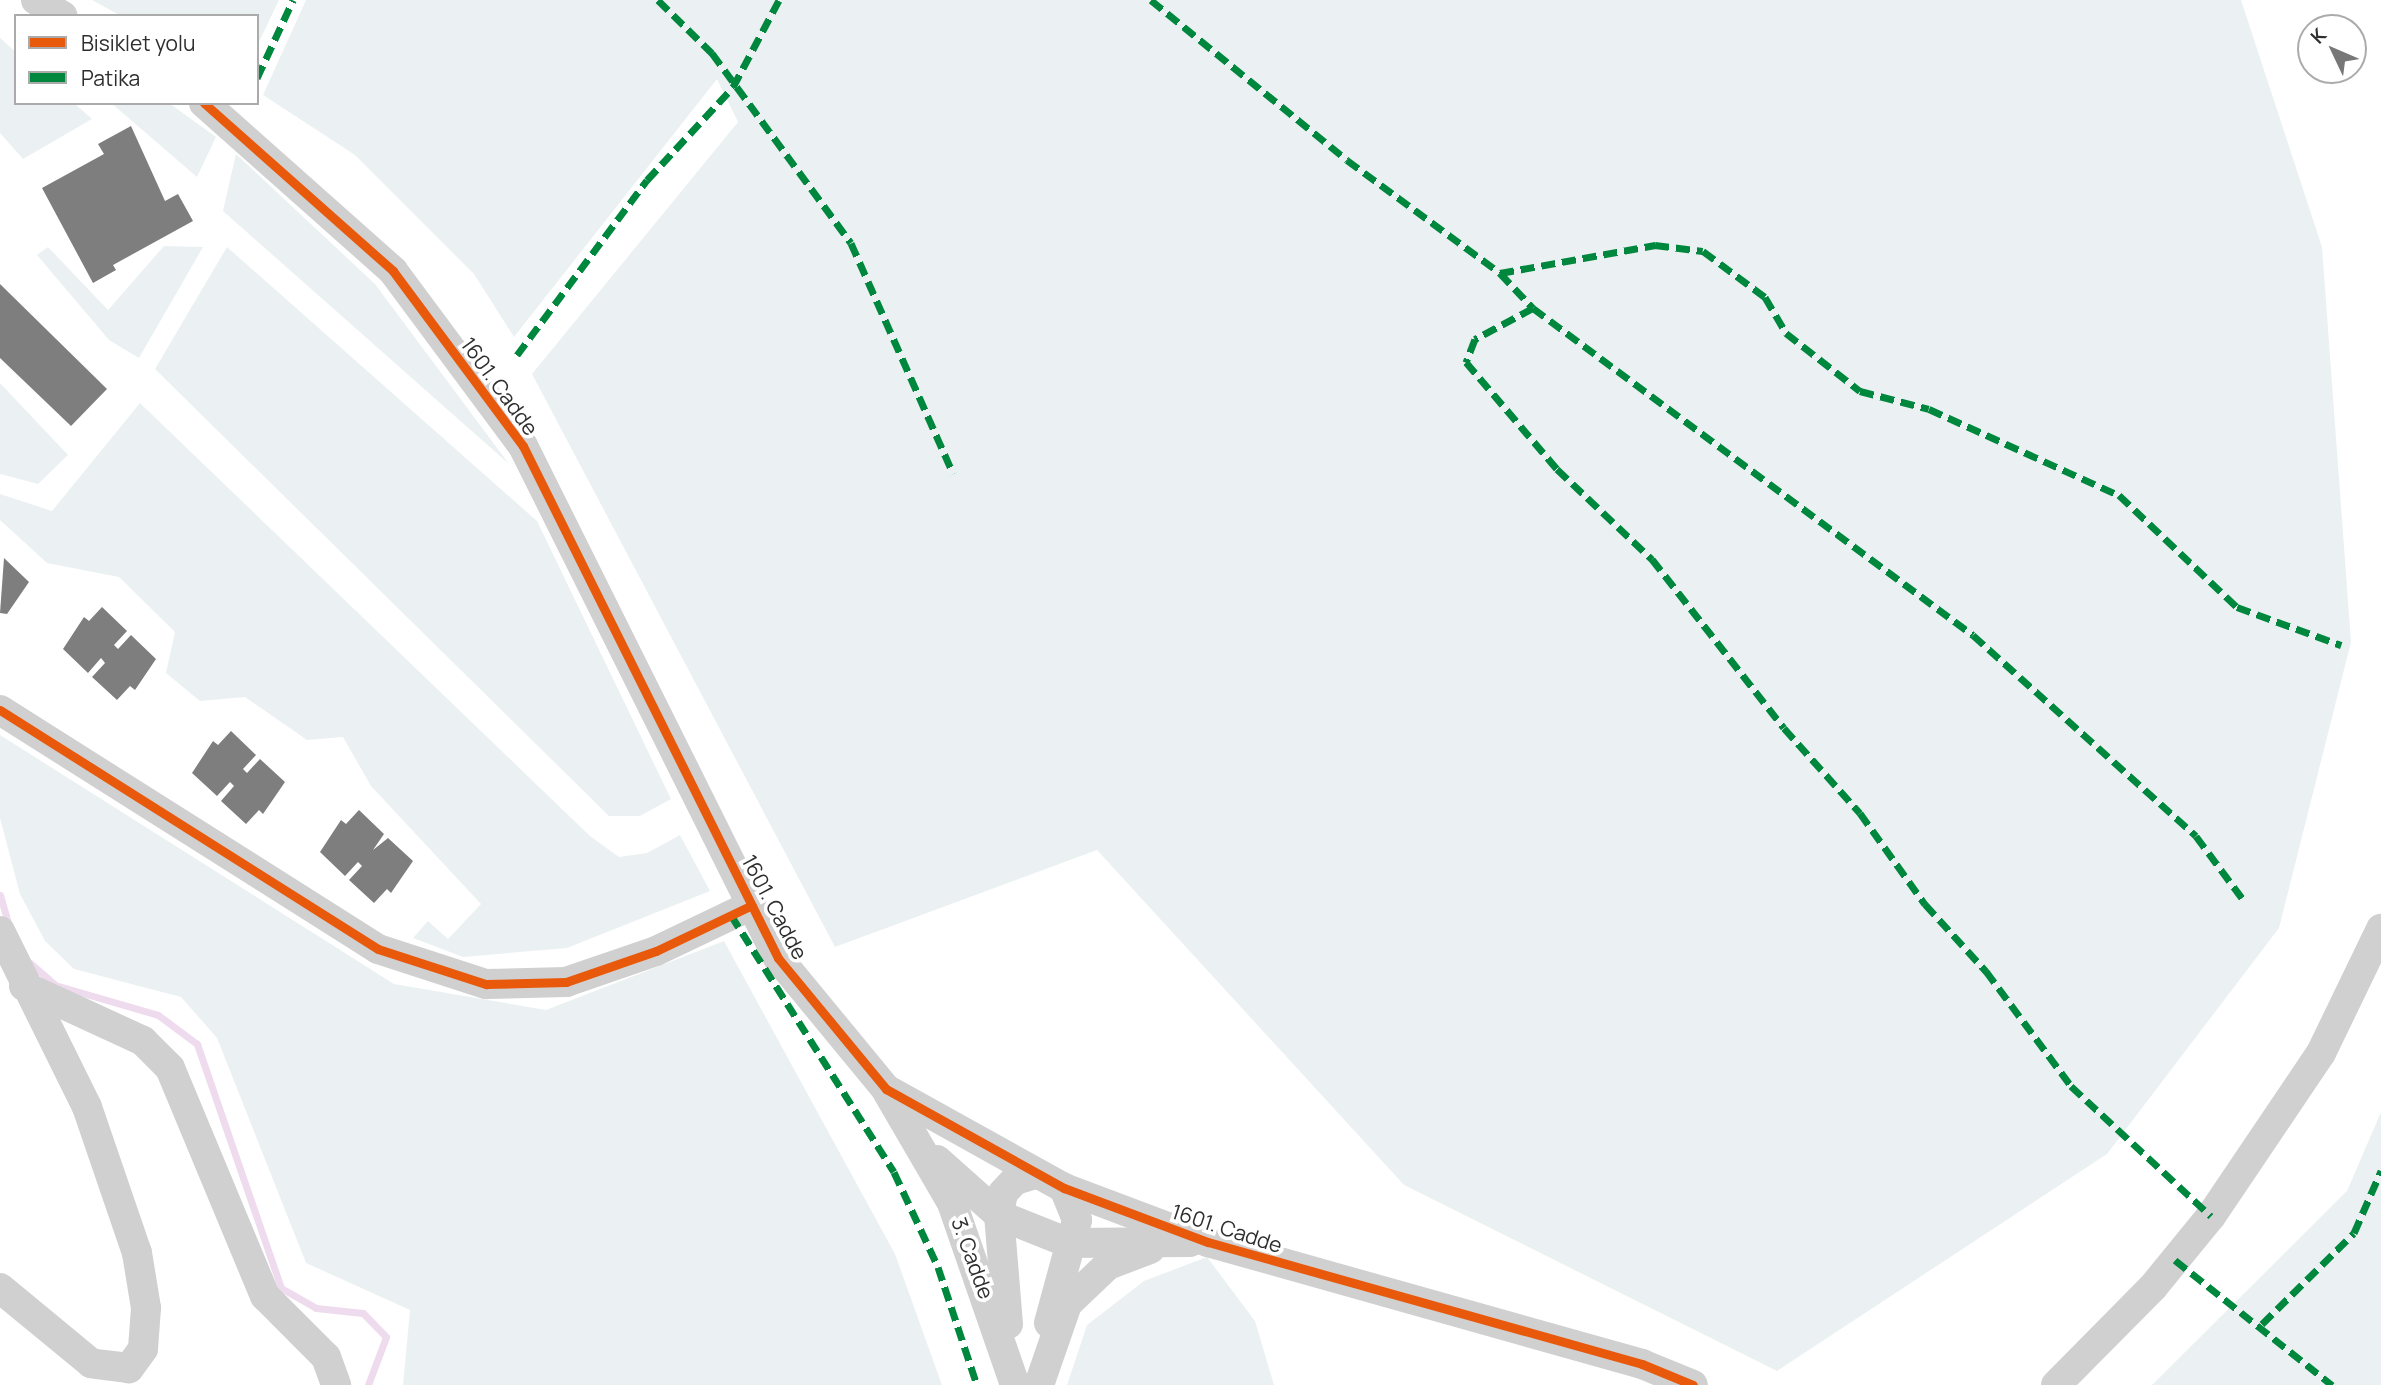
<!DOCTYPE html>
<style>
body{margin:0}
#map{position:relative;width:2381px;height:1385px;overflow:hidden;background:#fff;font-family:Manrope,sans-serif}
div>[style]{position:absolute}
.green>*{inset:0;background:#ebf1f2}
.stream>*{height:7px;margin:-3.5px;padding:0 3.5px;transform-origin:3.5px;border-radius:3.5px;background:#efdbee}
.building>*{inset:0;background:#7e7e7e}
.minor>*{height:30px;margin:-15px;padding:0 15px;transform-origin:15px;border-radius:15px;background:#d0d0d0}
.quiet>*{height:7px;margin-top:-3.5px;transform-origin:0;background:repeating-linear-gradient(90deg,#00873e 0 14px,transparent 0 21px)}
.cycleway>*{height:9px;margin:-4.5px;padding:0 4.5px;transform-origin:4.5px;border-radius:4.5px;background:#e8590c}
span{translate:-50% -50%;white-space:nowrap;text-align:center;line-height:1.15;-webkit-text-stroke:7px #fff;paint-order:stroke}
.street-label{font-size:21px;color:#2e2e2e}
.legend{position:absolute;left:14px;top:14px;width:245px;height:91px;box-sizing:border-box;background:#fff;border:2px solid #ababab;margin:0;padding:9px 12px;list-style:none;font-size:21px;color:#2e2e2e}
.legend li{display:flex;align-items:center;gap:14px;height:35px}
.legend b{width:35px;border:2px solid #ababab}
.north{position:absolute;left:2297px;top:14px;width:70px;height:70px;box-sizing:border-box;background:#fff;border:2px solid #ababab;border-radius:50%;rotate:314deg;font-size:19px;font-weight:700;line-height:28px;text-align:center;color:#2e2e2e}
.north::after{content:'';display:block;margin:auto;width:24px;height:32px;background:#777;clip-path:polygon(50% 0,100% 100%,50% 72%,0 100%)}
</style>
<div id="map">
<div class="green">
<i style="clip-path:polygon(92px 0,279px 0,257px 46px,257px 16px,121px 16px)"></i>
<i style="clip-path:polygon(306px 0,2241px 0,2322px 247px,2351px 642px,2279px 928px,2107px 1154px,1777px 1371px,1404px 1185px,1097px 850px,835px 947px,532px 374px,738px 122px,717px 79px,514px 337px,474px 274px,355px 155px,263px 95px)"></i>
<i style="clip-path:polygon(0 38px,16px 52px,16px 103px,74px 103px,92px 119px,23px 159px,0 133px)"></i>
<i style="clip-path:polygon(111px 103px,169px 103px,216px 137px,197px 177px)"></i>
<i style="clip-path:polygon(236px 154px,375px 284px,509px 464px,223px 211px)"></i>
<i style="clip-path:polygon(164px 246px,203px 247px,139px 358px,109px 340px,37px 255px,48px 247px,108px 310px)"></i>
<i style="clip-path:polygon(227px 247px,537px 521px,671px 799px,640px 816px,609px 816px,155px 369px)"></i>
<i style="clip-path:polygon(0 383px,68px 455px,38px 484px,0 474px)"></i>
<i style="clip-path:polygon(140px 403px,590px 836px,619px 857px,647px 853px,680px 835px,710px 891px,567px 948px,463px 957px,413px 938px,428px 921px,448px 939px,481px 904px,371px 786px,343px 737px,307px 740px,245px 697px,200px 701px,166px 673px,175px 632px,119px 577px,47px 563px,0 520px,0 494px,52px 511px)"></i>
<i style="clip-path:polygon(0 735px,394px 984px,546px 1010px,724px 941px,895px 1254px,942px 1385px,403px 1385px,410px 1310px,306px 1263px,217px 1038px,181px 997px,74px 969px,45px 941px,20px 894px,0 818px)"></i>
<i style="clip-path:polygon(2381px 1112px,2381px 1385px,2152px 1385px,2347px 1191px)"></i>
<i style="clip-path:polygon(1207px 1257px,1255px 1321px,1274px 1385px,1067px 1385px,1087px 1325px,1144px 1281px)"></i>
</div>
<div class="stream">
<i style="left:0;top:895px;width:32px;rotate:74deg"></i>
<i style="left:30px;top:963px;width:33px;rotate:41deg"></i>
<i style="left:55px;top:985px;width:107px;rotate:16.2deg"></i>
<i style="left:158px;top:1015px;width:49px;rotate:36.6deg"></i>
<i style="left:197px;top:1044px;width:258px;rotate:71deg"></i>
<i style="left:281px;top:1288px;width:40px;rotate:29.7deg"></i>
<i style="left:316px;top:1308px;width:47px;rotate:6.1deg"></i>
<i style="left:363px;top:1313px;width:33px;rotate:46deg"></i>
<i style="left:386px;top:1337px;width:51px;rotate:110.6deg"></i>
</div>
<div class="building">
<i style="clip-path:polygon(131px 126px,165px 201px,178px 194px,193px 221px,113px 265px,116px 270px,93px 283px,42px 188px,104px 154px,98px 144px)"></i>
<i style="clip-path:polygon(0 284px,107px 389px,71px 426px,0 358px)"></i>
<i style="clip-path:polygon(4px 558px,29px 582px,7px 614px,0 613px)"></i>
<i style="clip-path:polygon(102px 607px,127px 631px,114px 645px,118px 649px,131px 635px,156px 659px,135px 690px,130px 686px,117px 700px,92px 677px,105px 663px,101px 658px,88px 673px,63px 649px,84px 617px,89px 621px)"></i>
<i style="clip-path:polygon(231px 731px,256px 755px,243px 769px,247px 773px,260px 759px,285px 782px,263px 814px,259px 810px,246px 824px,221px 801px,234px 786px,230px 782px,217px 796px,192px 773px,213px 741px,218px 745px)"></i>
<i style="clip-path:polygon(359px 810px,384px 834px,373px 850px,388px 838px,413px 861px,391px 893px,387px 889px,374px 903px,349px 880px,362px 866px,358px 862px,345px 876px,320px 852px,341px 820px,346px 824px)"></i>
</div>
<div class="minor">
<i style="left:36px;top:0;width:31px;rotate:31deg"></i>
<i style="left:204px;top:103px;width:253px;rotate:41.6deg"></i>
<i style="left:393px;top:271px;width:218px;rotate:53.4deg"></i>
<i style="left:523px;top:446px;width:572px;rotate:63.52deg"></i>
<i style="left:778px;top:958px;width:170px;rotate:50.5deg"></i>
<i style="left:886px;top:1089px;width:204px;rotate:29.1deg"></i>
<i style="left:1064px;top:1188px;width:154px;rotate:20.6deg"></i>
<i style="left:1208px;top:1242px;width:451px;rotate:15.7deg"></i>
<i style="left:1642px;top:1364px;width:55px;rotate:22.4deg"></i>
<i style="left:0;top:710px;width:447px;rotate:32.3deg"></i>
<i style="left:378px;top:949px;width:114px;rotate:18deg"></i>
<i style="left:486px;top:984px;width:80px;rotate:-1.4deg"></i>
<i style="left:566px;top:982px;width:95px;rotate:-19deg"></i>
<i style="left:656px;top:951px;width:106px;rotate:-25.6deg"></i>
<i style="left:0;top:931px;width:196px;rotate:63.7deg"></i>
<i style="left:87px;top:1107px;width:154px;rotate:71.1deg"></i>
<i style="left:137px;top:1253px;width:56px;rotate:80.7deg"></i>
<i style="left:146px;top:1308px;width:41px;rotate:94.2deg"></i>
<i style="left:143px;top:1349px;width:24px;rotate:126deg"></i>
<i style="left:129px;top:1368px;width:38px;rotate:-173deg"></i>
<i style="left:91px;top:1363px;width:118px;rotate:-140.5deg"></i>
<i style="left:24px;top:986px;width:131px;rotate:24.8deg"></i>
<i style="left:143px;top:1041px;width:38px;rotate:45deg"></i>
<i style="left:170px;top:1068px;width:247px;rotate:67.4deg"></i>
<i style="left:265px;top:1296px;width:86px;rotate:45deg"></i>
<i style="left:326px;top:1357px;width:30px;rotate:70deg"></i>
<i style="left:888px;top:1093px;width:127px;rotate:59.8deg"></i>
<i style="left:952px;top:1203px;width:193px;rotate:70.9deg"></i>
<i style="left:937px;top:1160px;width:83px;rotate:41.6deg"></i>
<i style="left:999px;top:1215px;width:75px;rotate:21.8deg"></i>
<i style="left:1069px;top:1243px;width:121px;rotate:-0.5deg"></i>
<i style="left:1049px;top:1323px;width:107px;rotate:-74.8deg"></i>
<i style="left:1077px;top:1220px;width:35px;rotate:-112deg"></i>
<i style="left:1008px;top:1324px;width:109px;rotate:-94.7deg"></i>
<i style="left:999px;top:1215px;width:22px;rotate:-80deg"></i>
<i style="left:1003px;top:1193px;width:18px;rotate:-47deg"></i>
<i style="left:1015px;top:1180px;width:22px;rotate:-16deg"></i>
<i style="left:1039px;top:1385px;width:86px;rotate:-70.9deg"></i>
<i style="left:1067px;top:1304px;width:57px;rotate:-43.6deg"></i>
<i style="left:1108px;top:1265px;width:45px;rotate:-20.9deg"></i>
<i style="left:2056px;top:1385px;width:138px;rotate:-45.3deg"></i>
<i style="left:2153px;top:1287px;width:92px;rotate:-50.8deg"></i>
<i style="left:2211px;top:1216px;width:197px;rotate:-56deg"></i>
<i style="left:2321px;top:1053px;width:138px;rotate:-64.2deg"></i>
</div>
<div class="quiet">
<i style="left:658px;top:0;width:76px;rotate:44.5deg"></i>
<i style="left:712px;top:53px;width:235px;rotate:53.8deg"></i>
<i style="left:851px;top:243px;width:252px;rotate:66.1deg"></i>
<i style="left:1151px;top:0;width:253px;rotate:39.2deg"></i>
<i style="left:1347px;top:160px;width:190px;rotate:36.4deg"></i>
<i style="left:1500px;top:273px;width:48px;rotate:46.7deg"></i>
<i style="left:1533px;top:308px;width:548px;rotate:36.62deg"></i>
<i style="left:1973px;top:635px;width:300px;rotate:42deg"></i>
<i style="left:2196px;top:836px;width:77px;rotate:53.4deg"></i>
<i style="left:257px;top:78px;width:86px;rotate:-65.2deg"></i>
<i style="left:1500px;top:273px;width:158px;rotate:-10.2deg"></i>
<i style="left:1655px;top:245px;width:48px;rotate:7.1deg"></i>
<i style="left:1703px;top:251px;width:77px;rotate:36.6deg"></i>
<i style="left:1765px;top:297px;width:42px;rotate:59.7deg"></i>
<i style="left:1786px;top:333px;width:94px;rotate:38.1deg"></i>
<i style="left:1860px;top:391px;width:71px;rotate:14.6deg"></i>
<i style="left:1929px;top:409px;width:209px;rotate:24.4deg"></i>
<i style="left:2119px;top:495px;width:163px;rotate:43.5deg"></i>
<i style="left:2237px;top:607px;width:111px;rotate:20.1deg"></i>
<i style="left:1533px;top:308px;width:66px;rotate:151.9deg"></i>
<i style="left:1475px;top:339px;width:25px;rotate:111deg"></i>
<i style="left:1466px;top:362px;width:140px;rotate:49.6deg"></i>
<i style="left:1557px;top:469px;width:131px;rotate:43.5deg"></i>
<i style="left:1652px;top:559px;width:214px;rotate:52deg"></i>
<i style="left:1784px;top:728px;width:114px;rotate:48.2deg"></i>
<i style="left:1860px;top:813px;width:112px;rotate:54.5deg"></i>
<i style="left:1925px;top:904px;width:91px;rotate:47.7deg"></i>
<i style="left:1986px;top:971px;width:143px;rotate:53.5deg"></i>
<i style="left:2071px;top:1086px;width:191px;rotate:42.9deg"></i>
<i style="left:517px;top:355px;width:218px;rotate:-53.4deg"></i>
<i style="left:647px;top:180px;width:127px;rotate:-47.2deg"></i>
<i style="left:733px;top:87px;width:98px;rotate:-62.1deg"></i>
<i style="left:731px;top:915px;width:304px;rotate:57.6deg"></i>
<i style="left:894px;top:1172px;width:105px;rotate:65.1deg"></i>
<i style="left:938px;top:1267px;width:124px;rotate:71.7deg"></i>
<i style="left:2175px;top:1260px;width:201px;rotate:38.5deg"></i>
<i style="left:2262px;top:1324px;width:129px;rotate:-44.7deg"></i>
<i style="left:2354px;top:1233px;width:68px;rotate:-66.5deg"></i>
</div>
<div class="cycleway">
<i style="left:204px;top:103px;width:253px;rotate:41.6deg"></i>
<i style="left:393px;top:271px;width:218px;rotate:53.4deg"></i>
<i style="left:523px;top:446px;width:572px;rotate:63.52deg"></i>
<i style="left:778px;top:958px;width:170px;rotate:50.5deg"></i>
<i style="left:886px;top:1089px;width:204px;rotate:29.1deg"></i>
<i style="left:1064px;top:1188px;width:154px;rotate:20.6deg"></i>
<i style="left:1208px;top:1242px;width:451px;rotate:15.7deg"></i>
<i style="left:1642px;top:1364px;width:55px;rotate:22.4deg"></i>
<i style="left:0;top:710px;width:447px;rotate:32.3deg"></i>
<i style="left:378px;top:949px;width:114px;rotate:18deg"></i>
<i style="left:486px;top:984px;width:80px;rotate:-1.4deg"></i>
<i style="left:566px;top:982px;width:95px;rotate:-19deg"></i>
<i style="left:656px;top:951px;width:106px;rotate:-25.6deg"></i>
</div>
<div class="street-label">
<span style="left:500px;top:386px;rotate:54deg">1601. Cadde</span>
<span style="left:775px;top:907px;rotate:62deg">1601. Cadde</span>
<span style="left:1227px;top:1228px;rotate:18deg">1601. Cadde</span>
<span style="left:973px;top:1258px;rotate:70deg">3. Cadde</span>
</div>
<ul class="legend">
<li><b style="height:9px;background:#e8590c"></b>Bisiklet yolu</li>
<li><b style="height:9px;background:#00873e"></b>Patika</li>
</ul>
<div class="north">K</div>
</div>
